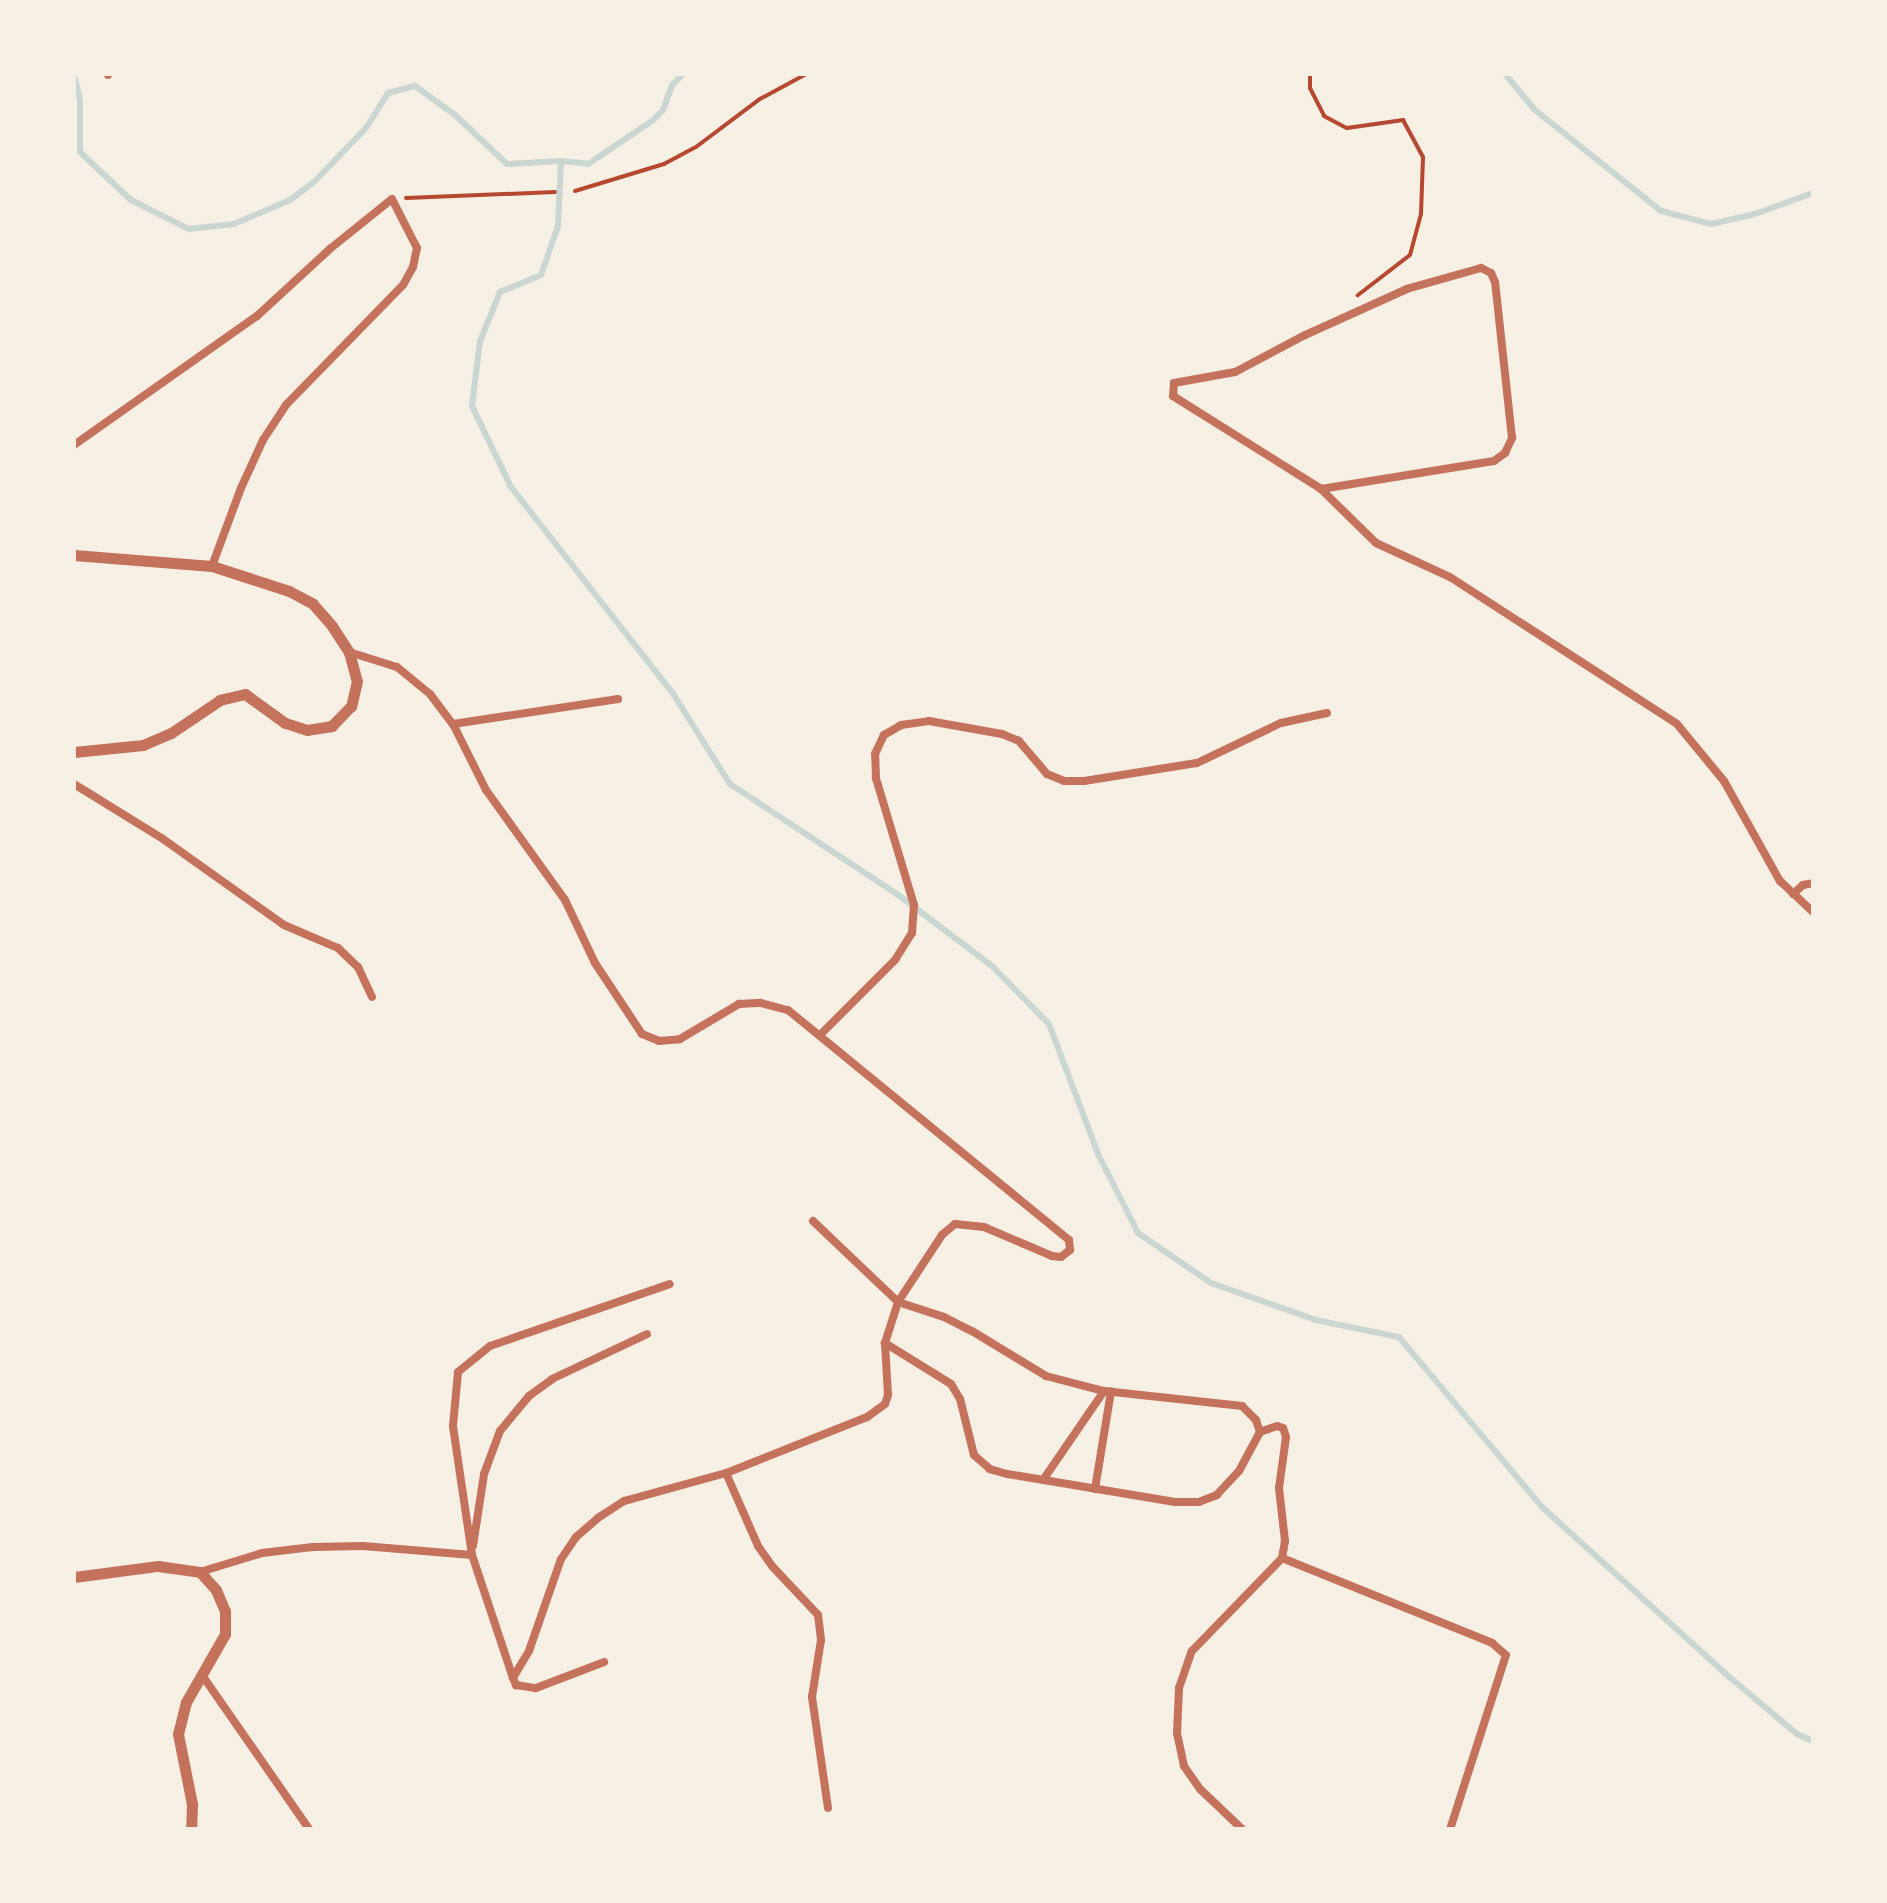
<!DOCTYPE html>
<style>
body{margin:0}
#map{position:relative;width:1887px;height:1903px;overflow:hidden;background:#f6efe4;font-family:Signika,sans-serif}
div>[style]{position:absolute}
.stream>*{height:6px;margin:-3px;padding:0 3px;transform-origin:3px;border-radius:3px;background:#c9d6d2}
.path>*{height:4px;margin:-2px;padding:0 2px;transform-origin:2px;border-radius:2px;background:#b5482f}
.minor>*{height:8px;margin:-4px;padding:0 4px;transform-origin:4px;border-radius:4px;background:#c5725c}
.tertiary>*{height:11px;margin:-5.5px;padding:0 5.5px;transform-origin:5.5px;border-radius:5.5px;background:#c5725c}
span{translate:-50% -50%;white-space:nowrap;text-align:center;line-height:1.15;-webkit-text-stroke:8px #f6efe4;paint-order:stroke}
.frame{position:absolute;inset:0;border:76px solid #f6efe4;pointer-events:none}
</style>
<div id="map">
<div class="stream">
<i style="left:74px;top:74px;width:28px;rotate:77deg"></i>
<i style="left:80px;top:101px;width:51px;rotate:90deg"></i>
<i style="left:80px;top:152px;width:70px;rotate:43.3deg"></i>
<i style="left:131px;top:200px;width:65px;rotate:26.6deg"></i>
<i style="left:189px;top:229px;width:45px;rotate:-6.3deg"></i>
<i style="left:234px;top:224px;width:61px;rotate:-23.2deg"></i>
<i style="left:290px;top:200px;width:30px;rotate:-37deg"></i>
<i style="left:314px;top:182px;width:75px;rotate:-46.1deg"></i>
<i style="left:366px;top:128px;width:41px;rotate:-57.8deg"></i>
<i style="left:388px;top:93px;width:28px;rotate:-15deg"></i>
<i style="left:415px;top:86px;width:49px;rotate:35.9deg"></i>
<i style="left:455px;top:115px;width:71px;rotate:43.3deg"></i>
<i style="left:507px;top:164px;width:54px;rotate:-3.2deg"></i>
<i style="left:561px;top:161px;width:27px;rotate:6deg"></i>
<i style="left:588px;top:164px;width:77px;rotate:-33.9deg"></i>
<i style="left:652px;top:121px;width:16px;rotate:-45deg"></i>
<i style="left:663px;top:110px;width:27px;rotate:-70deg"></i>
<i style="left:672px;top:85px;width:16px;rotate:-45deg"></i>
<i style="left:1505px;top:74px;width:47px;rotate:50.2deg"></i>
<i style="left:1535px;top:110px;width:161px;rotate:38.7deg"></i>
<i style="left:1661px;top:211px;width:52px;rotate:14.6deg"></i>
<i style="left:1711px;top:224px;width:45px;rotate:-12.8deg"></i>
<i style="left:1755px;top:214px;width:62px;rotate:-19.9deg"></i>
<i style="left:561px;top:161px;width:65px;rotate:92.6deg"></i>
<i style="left:558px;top:226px;width:52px;rotate:109.1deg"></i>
<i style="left:541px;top:275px;width:44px;rotate:157.5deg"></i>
<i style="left:500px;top:292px;width:53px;rotate:112.2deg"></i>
<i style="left:480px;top:341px;width:65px;rotate:97deg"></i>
<i style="left:472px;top:406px;width:90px;rotate:64.3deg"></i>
<i style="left:511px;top:487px;width:261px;rotate:51.9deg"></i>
<i style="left:672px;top:692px;width:109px;rotate:57.8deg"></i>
<i style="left:730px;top:784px;width:200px;rotate:33.4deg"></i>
<i style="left:897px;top:894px;width:119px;rotate:37.2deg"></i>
<i style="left:992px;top:966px;width:81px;rotate:45.5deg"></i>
<i style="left:1049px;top:1024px;width:141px;rotate:69.3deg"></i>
<i style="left:1099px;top:1156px;width:86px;rotate:63.1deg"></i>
<i style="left:1138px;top:1233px;width:88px;rotate:34.4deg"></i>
<i style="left:1211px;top:1283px;width:111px;rotate:19.4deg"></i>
<i style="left:1316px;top:1320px;width:85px;rotate:11.6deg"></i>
<i style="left:1399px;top:1337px;width:224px;rotate:49.9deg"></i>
<i style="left:1543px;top:1508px;width:256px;rotate:42.2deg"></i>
<i style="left:1733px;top:1680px;width:84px;rotate:40.2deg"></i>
<i style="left:1797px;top:1734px;width:17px;rotate:24deg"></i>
</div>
<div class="path">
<i style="left:1310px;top:74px;width:14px;rotate:90deg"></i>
<i style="left:1310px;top:88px;width:31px;rotate:63deg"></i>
<i style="left:1324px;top:116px;width:26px;rotate:28deg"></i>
<i style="left:1347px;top:128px;width:57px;rotate:-8.1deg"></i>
<i style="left:1403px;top:120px;width:42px;rotate:61.6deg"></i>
<i style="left:1423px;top:157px;width:57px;rotate:92deg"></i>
<i style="left:1421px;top:214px;width:42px;rotate:105deg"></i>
<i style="left:1410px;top:255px;width:66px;rotate:142.4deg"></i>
<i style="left:575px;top:191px;width:93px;rotate:-16.9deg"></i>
<i style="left:664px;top:164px;width:36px;rotate:-28deg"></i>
<i style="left:696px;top:147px;width:80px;rotate:-36.9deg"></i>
<i style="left:760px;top:99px;width:52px;rotate:-28.5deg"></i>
<i style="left:406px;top:198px;width:149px;rotate:-2.3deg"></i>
</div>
<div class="minor">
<i style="left:108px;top:74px;width:1px;rotate:90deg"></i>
<i style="left:74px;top:445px;width:224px;rotate:-35.2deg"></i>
<i style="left:257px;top:316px;width:100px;rotate:-42.6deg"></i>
<i style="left:331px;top:248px;width:78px;rotate:-38.8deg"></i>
<i style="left:392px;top:199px;width:55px;rotate:63deg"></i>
<i style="left:417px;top:248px;width:19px;rotate:102deg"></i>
<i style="left:413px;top:267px;width:21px;rotate:119deg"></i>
<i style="left:403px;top:285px;width:168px;rotate:134.3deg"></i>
<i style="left:286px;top:405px;width:42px;rotate:123.3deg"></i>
<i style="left:263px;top:440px;width:53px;rotate:114.6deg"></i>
<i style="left:241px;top:488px;width:83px;rotate:110.4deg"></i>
<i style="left:1321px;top:489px;width:175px;rotate:-9.2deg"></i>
<i style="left:1494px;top:461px;width:14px;rotate:-36deg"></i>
<i style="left:1505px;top:453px;width:17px;rotate:-65deg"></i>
<i style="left:1512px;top:438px;width:157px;rotate:-96.2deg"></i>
<i style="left:1495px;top:282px;width:10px;rotate:-114deg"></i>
<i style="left:1491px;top:273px;width:11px;rotate:-153deg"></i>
<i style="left:1481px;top:268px;width:77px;rotate:164.2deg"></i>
<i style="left:1407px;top:289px;width:112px;rotate:155.7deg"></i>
<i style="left:1305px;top:335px;width:79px;rotate:152.1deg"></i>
<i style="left:1235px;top:372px;width:62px;rotate:169.8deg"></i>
<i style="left:1174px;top:383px;width:13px;rotate:94deg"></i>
<i style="left:1173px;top:396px;width:175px;rotate:32.1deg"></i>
<i style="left:1321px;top:489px;width:77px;rotate:44.5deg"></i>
<i style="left:1376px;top:543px;width:81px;rotate:24.7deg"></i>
<i style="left:1450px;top:577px;width:270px;rotate:32.9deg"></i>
<i style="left:1677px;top:724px;width:74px;rotate:50.5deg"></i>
<i style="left:1724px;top:781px;width:115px;rotate:60.8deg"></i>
<i style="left:1780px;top:881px;width:45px;rotate:43.2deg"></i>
<i style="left:349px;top:652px;width:50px;rotate:17.4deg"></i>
<i style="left:397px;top:667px;width:43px;rotate:39.3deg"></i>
<i style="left:430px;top:694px;width:38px;rotate:53deg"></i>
<i style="left:453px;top:724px;width:74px;rotate:63.4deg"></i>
<i style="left:486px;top:790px;width:135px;rotate:54.3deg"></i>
<i style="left:565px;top:900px;width:70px;rotate:64.5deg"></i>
<i style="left:595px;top:963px;width:85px;rotate:56.5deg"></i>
<i style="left:642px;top:1034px;width:18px;rotate:22deg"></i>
<i style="left:659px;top:1041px;width:21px;rotate:-5deg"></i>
<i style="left:680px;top:1039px;width:69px;rotate:-30.7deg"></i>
<i style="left:739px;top:1004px;width:22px;rotate:-3deg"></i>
<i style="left:761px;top:1003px;width:28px;rotate:15deg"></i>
<i style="left:788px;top:1010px;width:363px;rotate:39.3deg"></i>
<i style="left:1069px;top:1240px;width:10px;rotate:84deg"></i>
<i style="left:1070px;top:1250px;width:11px;rotate:142deg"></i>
<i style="left:1061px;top:1257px;width:9px;rotate:-174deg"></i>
<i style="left:1052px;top:1256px;width:74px;rotate:-156.9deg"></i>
<i style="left:984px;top:1227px;width:29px;rotate:-174deg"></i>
<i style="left:955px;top:1224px;width:17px;rotate:140deg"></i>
<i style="left:942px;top:1235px;width:80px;rotate:123.3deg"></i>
<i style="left:898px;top:1302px;width:43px;rotate:107.6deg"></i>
<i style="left:885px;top:1343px;width:52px;rotate:86.7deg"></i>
<i style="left:888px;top:1395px;width:9px;rotate:108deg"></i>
<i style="left:885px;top:1404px;width:22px;rotate:144deg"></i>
<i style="left:867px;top:1417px;width:152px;rotate:158.3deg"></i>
<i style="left:726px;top:1473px;width:106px;rotate:164.6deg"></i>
<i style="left:624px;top:1501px;width:31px;rotate:147deg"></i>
<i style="left:598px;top:1518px;width:29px;rotate:139deg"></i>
<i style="left:576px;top:1537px;width:27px;rotate:124deg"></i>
<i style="left:561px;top:1559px;width:97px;rotate:109.2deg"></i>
<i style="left:529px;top:1651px;width:31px;rotate:121deg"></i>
<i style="left:513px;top:1678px;width:130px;rotate:-108.4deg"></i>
<i style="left:472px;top:1555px;width:130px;rotate:-98.4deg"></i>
<i style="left:453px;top:1426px;width:54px;rotate:-84.7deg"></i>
<i style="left:458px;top:1372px;width:41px;rotate:-39.1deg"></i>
<i style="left:490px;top:1346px;width:190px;rotate:-19deg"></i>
<i style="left:453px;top:724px;width:167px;rotate:-8.6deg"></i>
<i style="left:74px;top:784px;width:105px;rotate:31.7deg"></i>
<i style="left:163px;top:839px;width:148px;rotate:35.4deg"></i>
<i style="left:284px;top:925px;width:59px;rotate:23.1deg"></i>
<i style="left:338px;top:948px;width:28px;rotate:44deg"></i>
<i style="left:358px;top:967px;width:33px;rotate:65deg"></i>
<i style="left:1793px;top:894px;width:13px;rotate:-42deg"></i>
<i style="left:1803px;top:885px;width:10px;rotate:-11deg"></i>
<i style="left:821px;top:1034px;width:105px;rotate:-45deg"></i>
<i style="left:895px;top:960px;width:32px;rotate:-58deg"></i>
<i style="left:912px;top:933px;width:28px;rotate:-86deg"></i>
<i style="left:914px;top:905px;width:133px;rotate:-106.7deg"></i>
<i style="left:876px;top:778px;width:24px;rotate:-92deg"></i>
<i style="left:875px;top:754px;width:21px;rotate:-65deg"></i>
<i style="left:884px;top:735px;width:20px;rotate:-30deg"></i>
<i style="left:901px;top:725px;width:28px;rotate:-8deg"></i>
<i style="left:929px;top:721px;width:74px;rotate:10.1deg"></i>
<i style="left:1002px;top:734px;width:18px;rotate:22deg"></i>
<i style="left:1019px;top:741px;width:43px;rotate:49.7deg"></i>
<i style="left:1047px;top:774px;width:18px;rotate:22deg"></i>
<i style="left:1064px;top:781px;width:20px"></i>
<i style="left:1084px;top:781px;width:114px;rotate:-9.1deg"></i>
<i style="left:1197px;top:763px;width:93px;rotate:-25.5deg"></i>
<i style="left:1281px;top:723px;width:47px;rotate:-12.3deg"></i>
<i style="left:813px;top:1221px;width:117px;rotate:43.6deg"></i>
<i style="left:898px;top:1302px;width:48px;rotate:18.1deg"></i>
<i style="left:944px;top:1317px;width:31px;rotate:27deg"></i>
<i style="left:972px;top:1331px;width:87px;rotate:31.3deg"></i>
<i style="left:1046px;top:1376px;width:60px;rotate:14.5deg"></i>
<i style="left:1104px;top:1391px;width:139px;rotate:6.2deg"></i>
<i style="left:1242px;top:1406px;width:20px;rotate:45deg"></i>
<i style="left:1256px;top:1420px;width:13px;rotate:72deg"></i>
<i style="left:1260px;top:1432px;width:44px;rotate:118.3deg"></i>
<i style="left:1239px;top:1471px;width:33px;rotate:133deg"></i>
<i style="left:1217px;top:1495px;width:19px;rotate:159deg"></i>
<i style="left:1199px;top:1502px;width:24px;rotate:180deg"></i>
<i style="left:1175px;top:1502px;width:170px;rotate:-170.5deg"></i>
<i style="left:1007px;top:1474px;width:18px;rotate:-164deg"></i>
<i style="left:990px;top:1469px;width:21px;rotate:-139deg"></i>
<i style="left:974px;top:1455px;width:58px;rotate:-104deg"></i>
<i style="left:960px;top:1399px;width:17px;rotate:-121deg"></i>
<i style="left:951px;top:1384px;width:78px;rotate:-148.2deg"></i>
<i style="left:726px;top:1473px;width:80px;rotate:66.3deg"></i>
<i style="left:758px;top:1546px;width:24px;rotate:55deg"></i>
<i style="left:772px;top:1566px;width:67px;rotate:46.8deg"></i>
<i style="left:818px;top:1615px;width:25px;rotate:83deg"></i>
<i style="left:821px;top:1640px;width:58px;rotate:99deg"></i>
<i style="left:812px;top:1697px;width:112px;rotate:81.8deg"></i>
<i style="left:1043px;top:1480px;width:108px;rotate:-55.6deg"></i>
<i style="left:1095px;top:1489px;width:99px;rotate:-80.7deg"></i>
<i style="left:473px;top:1546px;width:73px;rotate:-81.3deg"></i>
<i style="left:484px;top:1474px;width:46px;rotate:-69.6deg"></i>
<i style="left:500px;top:1431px;width:45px;rotate:-50.4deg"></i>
<i style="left:529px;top:1396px;width:29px;rotate:-36deg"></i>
<i style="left:552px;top:1379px;width:105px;rotate:-25.3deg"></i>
<i style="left:1282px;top:1558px;width:227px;rotate:22deg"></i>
<i style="left:1492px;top:1643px;width:18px;rotate:41deg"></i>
<i style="left:1506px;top:1655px;width:183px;rotate:107.8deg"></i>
<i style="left:200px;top:1572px;width:65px;rotate:-17deg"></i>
<i style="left:262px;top:1553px;width:51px;rotate:-6.7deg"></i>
<i style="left:313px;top:1547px;width:50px;rotate:-1.1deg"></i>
<i style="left:363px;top:1546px;width:109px;rotate:4.7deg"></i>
<i style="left:202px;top:1675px;width:188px;rotate:55.2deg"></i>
<i style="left:513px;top:1678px;width:8px;rotate:67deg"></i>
<i style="left:516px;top:1685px;width:20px;rotate:9deg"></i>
<i style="left:536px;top:1688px;width:73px;rotate:-20.9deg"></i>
<i style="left:1242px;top:1829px;width:58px;rotate:-136.4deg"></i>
<i style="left:1200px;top:1789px;width:28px;rotate:-125deg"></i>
<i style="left:1184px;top:1766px;width:33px;rotate:-102deg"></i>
<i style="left:1177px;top:1734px;width:46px;rotate:-87.5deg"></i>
<i style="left:1179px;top:1688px;width:39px;rotate:-71deg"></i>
<i style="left:1192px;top:1651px;width:129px;rotate:-45.9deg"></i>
<i style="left:1282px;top:1558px;width:17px;rotate:-80deg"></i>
<i style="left:1285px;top:1541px;width:53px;rotate:-96.5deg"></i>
<i style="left:1279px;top:1488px;width:51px;rotate:-82.2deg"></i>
<i style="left:1286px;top:1437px;width:9px;rotate:-108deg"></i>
<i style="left:1283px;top:1428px;width:6px;rotate:-162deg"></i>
<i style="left:1277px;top:1426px;width:18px;rotate:161deg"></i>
</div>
<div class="tertiary">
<i style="left:74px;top:555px;width:138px;rotate:4.6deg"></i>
<i style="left:212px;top:566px;width:81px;rotate:18deg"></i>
<i style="left:289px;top:591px;width:27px;rotate:28deg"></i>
<i style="left:313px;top:604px;width:29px;rotate:49deg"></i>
<i style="left:332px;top:626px;width:31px;rotate:57deg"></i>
<i style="left:349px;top:652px;width:30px;rotate:75deg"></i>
<i style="left:357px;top:681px;width:26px;rotate:103deg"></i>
<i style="left:351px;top:706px;width:28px;rotate:134deg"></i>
<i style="left:332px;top:726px;width:25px;rotate:171deg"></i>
<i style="left:307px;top:730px;width:23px;rotate:-162deg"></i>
<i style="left:285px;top:723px;width:49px;rotate:-144.1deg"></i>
<i style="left:245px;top:694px;width:26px;rotate:167deg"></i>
<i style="left:220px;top:700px;width:59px;rotate:146deg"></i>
<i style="left:171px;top:733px;width:30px;rotate:157deg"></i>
<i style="left:143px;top:745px;width:69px;rotate:174.2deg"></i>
<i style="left:74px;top:1577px;width:85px;rotate:-7.5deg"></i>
<i style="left:158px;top:1566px;width:42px;rotate:8.1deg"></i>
<i style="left:200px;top:1572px;width:24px;rotate:48deg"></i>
<i style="left:216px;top:1590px;width:23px;rotate:67deg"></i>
<i style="left:225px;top:1611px;width:23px;rotate:90deg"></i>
<i style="left:225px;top:1634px;width:78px;rotate:119.8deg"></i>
<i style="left:186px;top:1702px;width:33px;rotate:104deg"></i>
<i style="left:178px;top:1734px;width:71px;rotate:78.7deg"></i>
<i style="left:192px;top:1804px;width:25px;rotate:92deg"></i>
</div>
<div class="frame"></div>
</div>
